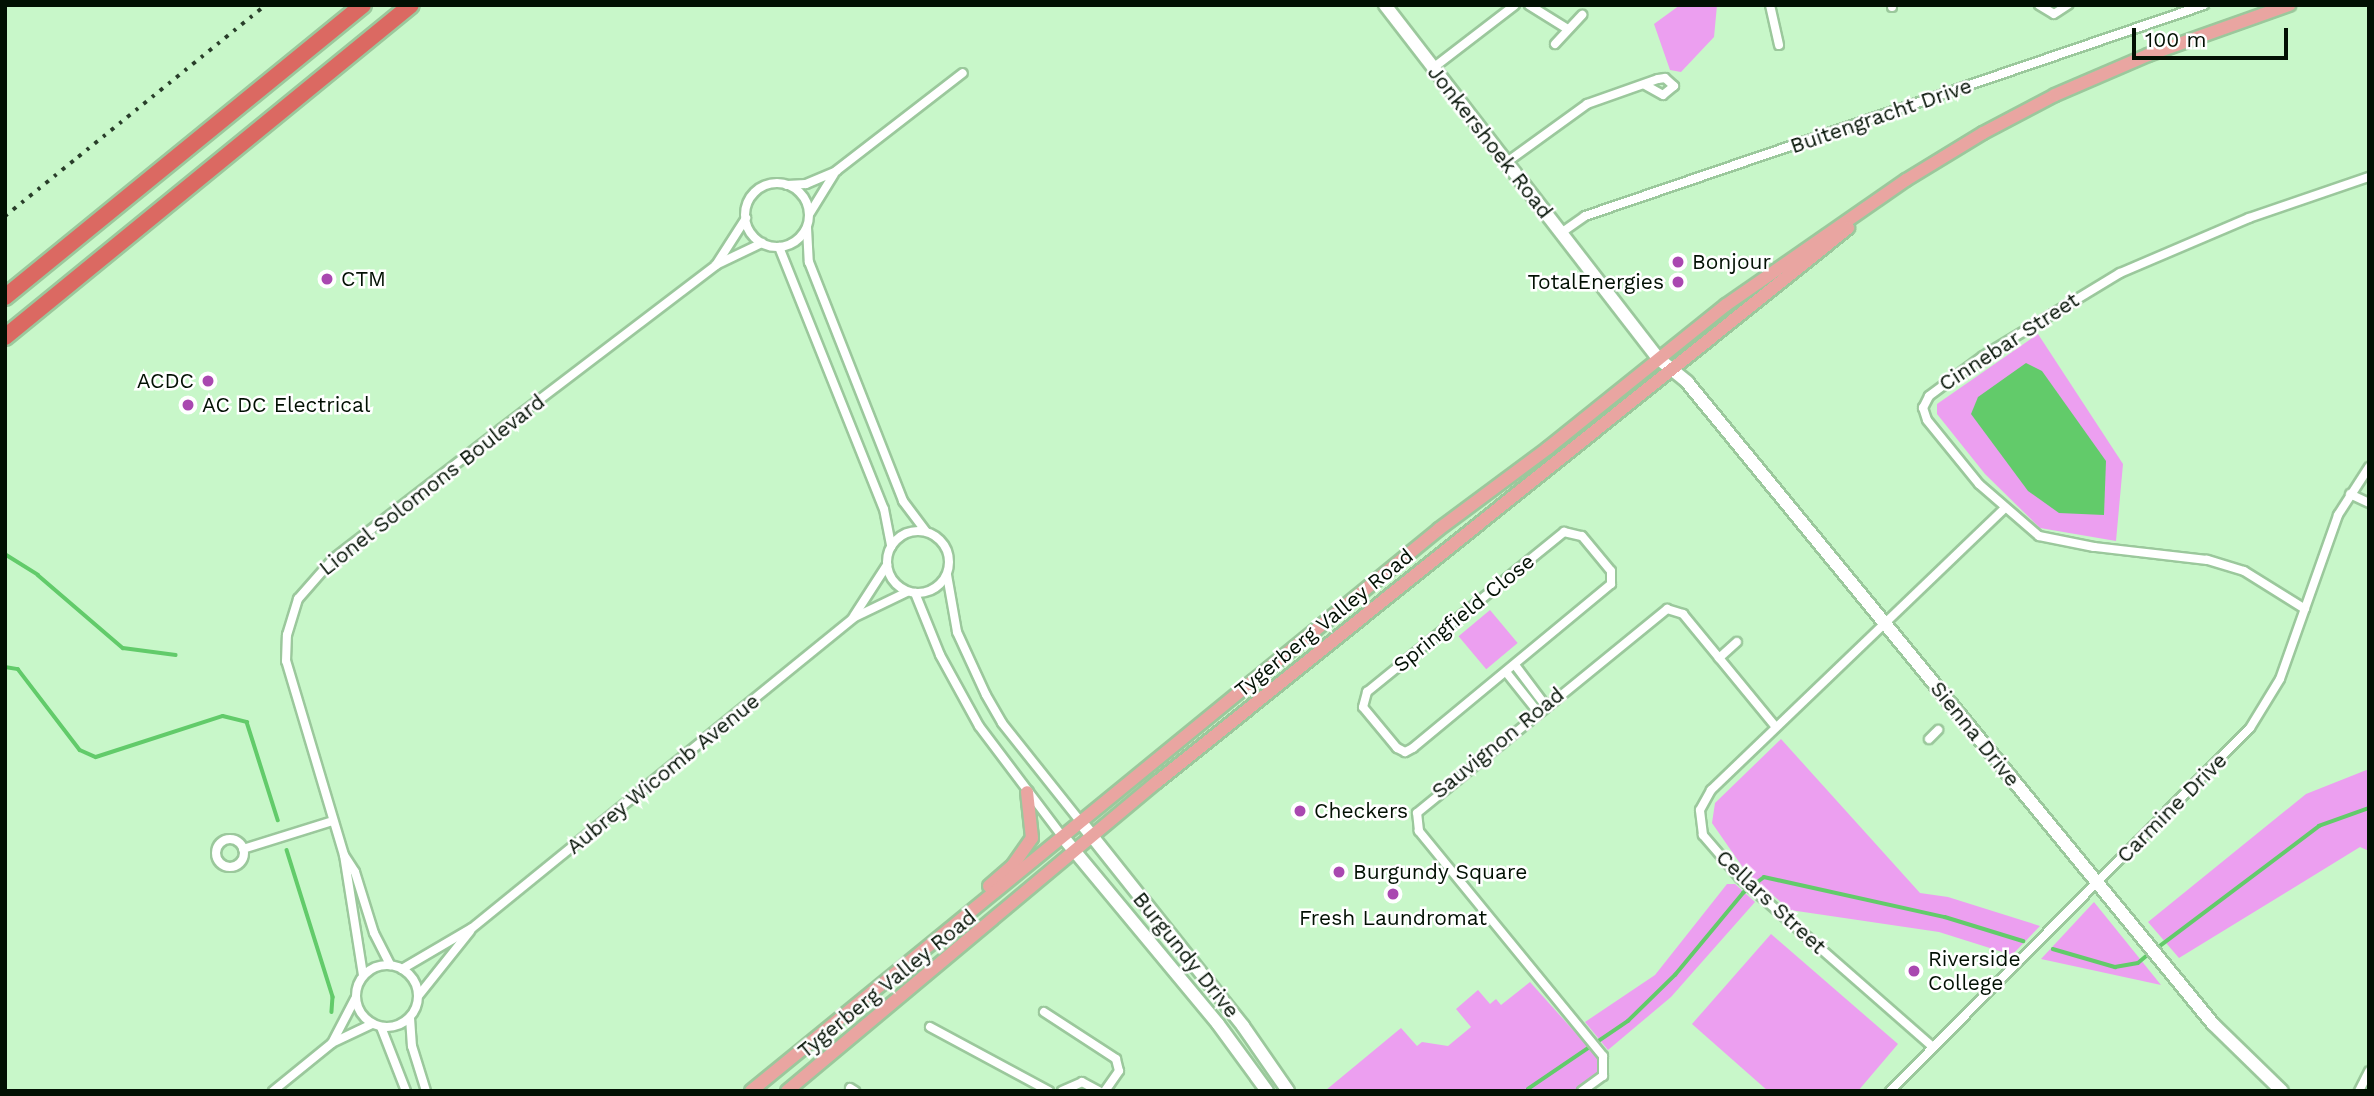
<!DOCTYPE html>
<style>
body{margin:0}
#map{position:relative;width:2374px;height:1096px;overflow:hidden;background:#c8f7c9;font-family:"Work Sans",sans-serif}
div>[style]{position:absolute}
.green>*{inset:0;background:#ec9ff0;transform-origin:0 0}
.water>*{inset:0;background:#62cb6a}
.stream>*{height:3.5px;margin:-1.75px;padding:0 1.75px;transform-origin:1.75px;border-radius:1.75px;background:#62cb6a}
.roads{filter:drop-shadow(2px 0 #9bc89c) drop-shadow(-2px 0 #9bc89c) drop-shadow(0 2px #9bc89c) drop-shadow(0 -2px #9bc89c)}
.street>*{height:8px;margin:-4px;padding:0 4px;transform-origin:4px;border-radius:4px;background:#fff}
.street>.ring{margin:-4px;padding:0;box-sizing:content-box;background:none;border:8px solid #fff;border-radius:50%}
.secondary>*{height:12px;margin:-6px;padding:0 6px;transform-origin:6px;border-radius:6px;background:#fff}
.primary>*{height:12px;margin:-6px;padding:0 6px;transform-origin:6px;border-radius:6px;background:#e9a5a1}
.highway>*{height:16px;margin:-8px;padding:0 8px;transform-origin:8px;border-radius:8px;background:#db6962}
.rail>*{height:3.5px;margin-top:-1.75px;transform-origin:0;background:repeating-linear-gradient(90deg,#283d29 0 3.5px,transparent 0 10.5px)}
.dots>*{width:19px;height:19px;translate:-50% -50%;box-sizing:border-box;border:4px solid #fff;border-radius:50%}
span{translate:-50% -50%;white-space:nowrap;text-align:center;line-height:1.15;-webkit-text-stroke:5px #fff;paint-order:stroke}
.street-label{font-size:21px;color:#021003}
.poi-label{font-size:21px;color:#021003}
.left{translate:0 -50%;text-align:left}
.right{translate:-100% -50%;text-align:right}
.frame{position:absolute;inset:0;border:7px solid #021003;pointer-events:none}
.scale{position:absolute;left:2132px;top:28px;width:156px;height:32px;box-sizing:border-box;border:4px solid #021003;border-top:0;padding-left:9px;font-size:21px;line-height:24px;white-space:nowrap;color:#021003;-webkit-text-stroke:5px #fff;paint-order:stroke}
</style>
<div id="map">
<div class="green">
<i style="clip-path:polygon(1680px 5px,1717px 5px,1714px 37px,1681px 72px,1670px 70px,1654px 24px)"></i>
<i style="clip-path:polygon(2038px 334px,2123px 464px,2116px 541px,2040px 528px,1985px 474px,1937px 414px,1937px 404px)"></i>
<i style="left:1490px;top:610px;width:43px;height:41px;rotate:50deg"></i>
<i style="clip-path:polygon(1781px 739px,1920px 893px,1948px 897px,2040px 926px,2012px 955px,1939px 932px,1790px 910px,1746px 872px,1712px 823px,1715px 803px)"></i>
<i style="clip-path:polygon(2369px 769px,2369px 851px,2360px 847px,2179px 958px,2148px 922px,2306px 794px)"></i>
<i style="clip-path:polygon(1727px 884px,1735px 884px,1755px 902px,1671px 997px,1608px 1050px,1585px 1022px,1655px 975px)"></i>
<i style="clip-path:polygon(2094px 902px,2161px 985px,2041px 959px)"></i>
<i style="clip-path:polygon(1771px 934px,1898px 1044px,1858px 1091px,1768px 1091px,1692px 1024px)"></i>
<i style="clip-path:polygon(1530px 982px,1600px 1060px,1599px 1074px,1573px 1091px,1315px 1091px,1326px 1090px,1401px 1028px,1417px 1046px,1422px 1042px,1448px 1046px,1471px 1027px,1456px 1009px,1478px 990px,1490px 1004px,1496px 999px,1501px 1005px)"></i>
</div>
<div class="water">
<i style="clip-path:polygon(2026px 363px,2042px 371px,2106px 461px,2104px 515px,2059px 513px,2028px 491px,1971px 414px,1978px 397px)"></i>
</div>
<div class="stream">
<i style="left:5px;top:554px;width:39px;rotate:32deg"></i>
<i style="left:38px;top:575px;width:112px;rotate:40.7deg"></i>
<i style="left:123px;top:648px;width:53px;rotate:7.5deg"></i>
<i style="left:5px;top:667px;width:13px;rotate:9deg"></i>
<i style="left:18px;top:669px;width:102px;rotate:52.6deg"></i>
<i style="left:80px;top:750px;width:17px;rotate:24deg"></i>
<i style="left:96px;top:757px;width:133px;rotate:-17.9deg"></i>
<i style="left:223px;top:716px;width:25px;rotate:14deg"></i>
<i style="left:247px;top:722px;width:103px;rotate:72.4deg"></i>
<i style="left:287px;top:850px;width:154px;rotate:72.6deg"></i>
<i style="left:333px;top:997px;width:15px;rotate:94deg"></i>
<i style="left:2053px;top:949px;width:65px;rotate:16.2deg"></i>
<i style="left:2115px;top:967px;width:23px;rotate:-10deg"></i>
<i style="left:2138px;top:963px;width:16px;rotate:-40deg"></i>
<i style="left:2156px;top:949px;width:204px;rotate:-37deg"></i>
<i style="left:2319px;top:826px;width:53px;rotate:-19.8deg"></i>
<i style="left:1528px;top:1089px;width:121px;rotate:-34.2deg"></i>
<i style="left:1628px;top:1021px;width:66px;rotate:-44.4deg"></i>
<i style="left:1675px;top:975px;width:107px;rotate:-50.3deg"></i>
<i style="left:1743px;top:893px;width:26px;rotate:-37deg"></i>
<i style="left:1764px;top:877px;width:185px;rotate:12.5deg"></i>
<i style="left:1945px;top:917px;width:82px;rotate:17.1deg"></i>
</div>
<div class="roads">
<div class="street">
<i style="left:1529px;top:5px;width:44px;rotate:31.9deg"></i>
<i style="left:1770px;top:5px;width:41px;rotate:77.3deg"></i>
<i style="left:1892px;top:5px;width:2px;rotate:90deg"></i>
<i style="left:2039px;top:5px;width:17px;rotate:31deg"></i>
<i style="left:2054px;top:14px;width:17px;rotate:-33deg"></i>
<i style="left:1555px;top:44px;width:40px;rotate:-47deg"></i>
<i style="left:1433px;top:68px;width:103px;rotate:-37.5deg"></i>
<i style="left:1507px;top:162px;width:99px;rotate:-35.9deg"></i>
<i style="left:1587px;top:104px;width:75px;rotate:-19.4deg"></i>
<i style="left:1658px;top:79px;width:7px;rotate:-8deg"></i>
<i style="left:1665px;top:78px;width:12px;rotate:42deg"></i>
<i style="left:1674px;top:86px;width:14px;rotate:141deg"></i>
<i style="left:1663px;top:95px;width:21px;rotate:-151deg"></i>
<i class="ring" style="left:745px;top:183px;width:56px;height:56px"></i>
<i style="left:787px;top:185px;width:19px;rotate:-3deg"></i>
<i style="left:806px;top:184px;width:33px;rotate:-23deg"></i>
<i style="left:836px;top:171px;width:160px;rotate:-37.7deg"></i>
<i style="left:810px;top:213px;width:46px;rotate:-58.4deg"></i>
<i style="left:807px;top:228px;width:34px;rotate:87deg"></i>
<i style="left:809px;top:262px;width:257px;rotate:68.5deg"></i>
<i style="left:903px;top:501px;width:38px;rotate:53deg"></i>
<i style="left:1561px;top:233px;width:29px;rotate:-35deg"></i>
<i style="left:1585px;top:216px;width:654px;rotate:-18.82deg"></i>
<i style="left:779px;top:247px;width:282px;rotate:68.2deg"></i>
<i style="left:884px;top:509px;width:38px;rotate:79deg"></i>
<i style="left:716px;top:265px;width:56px;rotate:-57.4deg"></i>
<i style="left:2350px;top:494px;width:21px;rotate:25deg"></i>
<i class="ring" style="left:887px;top:531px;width:54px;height:54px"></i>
<i style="left:1564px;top:532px;width:18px;rotate:13deg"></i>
<i style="left:1582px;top:536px;width:45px;rotate:50.4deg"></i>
<i style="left:1611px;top:571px;width:13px;rotate:90deg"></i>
<i style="left:1611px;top:584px;width:257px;rotate:140.4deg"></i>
<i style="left:1413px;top:748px;width:9px;rotate:153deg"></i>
<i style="left:1405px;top:752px;width:9px;rotate:-153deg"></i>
<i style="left:1397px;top:748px;width:53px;rotate:-129.7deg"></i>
<i style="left:1363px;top:707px;width:16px;rotate:-75deg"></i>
<i style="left:1367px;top:692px;width:254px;rotate:-39.1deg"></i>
<i style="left:947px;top:575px;width:58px;rotate:80deg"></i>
<i style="left:957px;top:632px;width:69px;rotate:65.3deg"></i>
<i style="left:986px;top:695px;width:32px;rotate:60deg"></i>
<i style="left:1002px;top:723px;width:125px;rotate:51.5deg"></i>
<i style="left:915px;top:593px;width:67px;rotate:68deg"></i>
<i style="left:940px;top:655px;width:81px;rotate:61.2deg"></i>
<i style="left:979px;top:726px;width:138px;rotate:53deg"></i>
<i style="left:2305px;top:609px;width:72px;rotate:-148.1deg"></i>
<i style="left:2244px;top:571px;width:39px;rotate:-163deg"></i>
<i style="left:2207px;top:560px;width:114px;rotate:-173.4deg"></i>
<i style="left:2094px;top:547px;width:56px;rotate:-168.7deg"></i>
<i style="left:2039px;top:536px;width:79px;rotate:-139.1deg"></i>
<i style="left:1979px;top:484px;width:82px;rotate:-129.1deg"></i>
<i style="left:1927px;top:420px;width:13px;rotate:-108deg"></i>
<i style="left:1923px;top:408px;width:13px;rotate:-63deg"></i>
<i style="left:1929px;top:396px;width:67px;rotate:-36.5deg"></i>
<i style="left:1983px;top:356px;width:160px;rotate:-31.2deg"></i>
<i style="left:2120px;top:273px;width:140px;rotate:-23.1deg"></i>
<i style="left:2249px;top:218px;width:127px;rotate:-18.9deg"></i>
<i style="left:854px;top:616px;width:61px;rotate:-57.1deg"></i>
<i style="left:1719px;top:658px;width:24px;rotate:-42deg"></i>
<i style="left:1515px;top:665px;width:50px;rotate:53.1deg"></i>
<i style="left:1506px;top:672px;width:50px;rotate:51.5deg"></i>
<i style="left:1929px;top:739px;width:13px;rotate:-45deg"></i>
<i class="ring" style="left:216px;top:839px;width:20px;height:20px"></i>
<i style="left:243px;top:849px;width:94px;rotate:-17.3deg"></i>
<i style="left:344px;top:855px;width:20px;rotate:57deg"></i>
<i style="left:355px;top:872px;width:64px;rotate:72.7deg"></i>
<i style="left:374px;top:933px;width:36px;rotate:63deg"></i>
<i class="ring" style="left:356px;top:965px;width:54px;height:54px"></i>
<i style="left:402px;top:969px;width:81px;rotate:-30.4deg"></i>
<i style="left:472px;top:928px;width:491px;rotate:-39.1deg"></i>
<i style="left:853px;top:618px;width:60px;rotate:-25.7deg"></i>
<i style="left:363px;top:975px;width:121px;rotate:-99deg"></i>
<i style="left:344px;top:855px;width:202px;rotate:-106.6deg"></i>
<i style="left:286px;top:661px;width:26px;rotate:-88deg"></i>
<i style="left:287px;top:635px;width:38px;rotate:-73deg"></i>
<i style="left:298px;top:599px;width:53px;rotate:-48.8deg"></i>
<i style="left:333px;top:559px;width:212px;rotate:-37.7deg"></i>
<i style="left:501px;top:429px;width:270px;rotate:-37.3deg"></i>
<i style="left:716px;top:265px;width:51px;rotate:-25.6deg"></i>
<i style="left:419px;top:995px;width:82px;rotate:-51.4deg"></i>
<i style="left:1044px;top:1012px;width:86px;rotate:33.1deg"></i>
<i style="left:1116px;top:1059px;width:12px;rotate:76deg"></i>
<i style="left:1119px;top:1071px;width:24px;rotate:125deg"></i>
<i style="left:410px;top:1018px;width:28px;rotate:86deg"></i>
<i style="left:412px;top:1046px;width:47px;rotate:72.7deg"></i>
<i style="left:381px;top:1027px;width:69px;rotate:68.7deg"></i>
<i style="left:930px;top:1027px;width:135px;rotate:28.3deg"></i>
<i style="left:332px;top:1043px;width:50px;rotate:-62.4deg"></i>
<i style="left:1933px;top:1047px;width:257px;rotate:-138.8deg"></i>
<i style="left:1740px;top:878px;width:57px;rotate:-130.7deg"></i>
<i style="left:1703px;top:835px;width:25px;rotate:-97deg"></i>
<i style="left:1700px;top:810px;width:23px;rotate:-61deg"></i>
<i style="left:1711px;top:790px;width:406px;rotate:-43.8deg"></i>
<i style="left:850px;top:1088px;width:6px;rotate:31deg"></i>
<i style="left:273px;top:1091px;width:76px;rotate:-39.1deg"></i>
<i style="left:332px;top:1043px;width:44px;rotate:-25.4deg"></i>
<i style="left:1062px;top:1091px;width:22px;rotate:-24deg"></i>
<i style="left:1082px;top:1082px;width:19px;rotate:28deg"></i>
<i style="left:1582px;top:1091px;width:26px;rotate:-36deg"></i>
<i style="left:1603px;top:1076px;width:20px;rotate:-90deg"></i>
<i style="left:1603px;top:1056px;width:291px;rotate:-129.3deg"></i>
<i style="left:1419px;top:831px;width:18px;rotate:-96deg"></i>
<i style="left:1417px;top:813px;width:323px;rotate:-39.2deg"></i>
<i style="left:1667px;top:609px;width:17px;rotate:17deg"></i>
<i style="left:1683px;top:614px;width:145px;rotate:50.6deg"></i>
<i style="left:1890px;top:1091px;width:511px;rotate:-45.24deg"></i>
<i style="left:2250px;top:728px;width:57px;rotate:-58.5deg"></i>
<i style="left:2280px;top:679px;width:174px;rotate:-70.5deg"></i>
<i style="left:2338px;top:515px;width:57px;rotate:-57.1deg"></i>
<i style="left:2359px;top:1091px;width:22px;rotate:-63deg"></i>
</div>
<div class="secondary">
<i style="left:1385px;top:5px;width:448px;rotate:52.3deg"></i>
<i style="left:1659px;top:359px;width:36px;rotate:39deg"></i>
<i style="left:1687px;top:382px;width:830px;rotate:50.67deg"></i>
<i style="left:2213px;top:1024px;width:96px;rotate:44.2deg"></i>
<i style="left:1080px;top:821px;width:262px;rotate:51.5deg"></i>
<i style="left:1243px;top:1026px;width:79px;rotate:55.3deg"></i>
<i style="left:1062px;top:836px;width:244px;rotate:50.3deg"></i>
<i style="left:1218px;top:1024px;width:83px;rotate:53.8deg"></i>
</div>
<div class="primary">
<i style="left:989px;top:886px;width:32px;rotate:-41deg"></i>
<i style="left:1013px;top:865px;width:33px;rotate:-55deg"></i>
<i style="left:1032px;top:838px;width:46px;rotate:-96.2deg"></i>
<i style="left:751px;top:1091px;width:888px;rotate:-39.24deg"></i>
<i style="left:1439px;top:529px;width:136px;rotate:-36.6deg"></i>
<i style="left:1548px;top:448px;width:228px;rotate:-38.8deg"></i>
<i style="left:1726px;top:305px;width:219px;rotate:-34.8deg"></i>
<i style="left:1906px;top:180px;width:90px;rotate:-31.4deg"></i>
<i style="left:1983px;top:133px;width:81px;rotate:-27.8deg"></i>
<i style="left:2055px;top:95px;width:101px;rotate:-23.3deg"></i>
<i style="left:2148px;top:55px;width:150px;rotate:-19.5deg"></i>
<i style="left:787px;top:1091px;width:482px;rotate:-39.9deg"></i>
<i style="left:1157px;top:782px;width:886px;rotate:-38.72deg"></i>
</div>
<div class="highway">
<i style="left:5px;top:297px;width:462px;rotate:-39.2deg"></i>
<i style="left:5px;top:337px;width:524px;rotate:-39.27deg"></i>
</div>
</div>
<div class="rail">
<i style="left:5px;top:216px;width:336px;rotate:-39deg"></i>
</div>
<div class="dots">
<i style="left:1678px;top:262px;background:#a948b0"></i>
<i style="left:327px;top:279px;background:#a948b0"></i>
<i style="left:1678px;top:282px;background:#a948b0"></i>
<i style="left:208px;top:381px;background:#a948b0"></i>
<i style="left:188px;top:405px;background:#a948b0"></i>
<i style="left:1300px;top:811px;background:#a948b0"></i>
<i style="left:1339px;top:872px;background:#a948b0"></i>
<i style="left:1393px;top:894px;background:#a948b0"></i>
<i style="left:1914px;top:971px;background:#a948b0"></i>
</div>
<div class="street-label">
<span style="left:1881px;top:116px;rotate:-19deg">Buitengracht Drive</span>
<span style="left:1490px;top:142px;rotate:52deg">Jonkershoek Road</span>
<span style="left:2009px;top:342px;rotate:-33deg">Cinnebar Street</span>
<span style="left:432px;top:485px;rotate:-38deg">Lionel Solomons Boulevard</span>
<span style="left:1464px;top:613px;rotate:-39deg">Springfield Close</span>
<span style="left:1324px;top:623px;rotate:-39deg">Tygerberg Valley Road</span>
<span style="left:1975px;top:734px;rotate:51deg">Sienna Drive</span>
<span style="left:1498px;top:743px;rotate:-39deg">Sauvignon Road</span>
<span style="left:663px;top:774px;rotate:-39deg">Aubrey Wicomb Avenue</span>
<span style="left:2172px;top:808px;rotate:-45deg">Carmine Drive</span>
<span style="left:1771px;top:902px;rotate:43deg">Cellars Street</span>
<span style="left:1186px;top:955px;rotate:51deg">Burgundy Drive</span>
<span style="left:887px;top:984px;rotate:-39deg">Tygerberg Valley Road</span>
</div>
<div class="poi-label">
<span class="left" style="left:1692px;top:262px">Bonjour</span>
<span class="left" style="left:341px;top:279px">CTM</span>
<span class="right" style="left:1664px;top:282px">TotalEnergies</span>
<span class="right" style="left:194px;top:381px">ACDC</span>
<span class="left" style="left:202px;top:405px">AC DC Electrical</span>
<span class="left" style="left:1314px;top:811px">Checkers</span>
<span class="left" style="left:1353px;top:872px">Burgundy Square</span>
<span style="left:1393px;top:918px">Fresh Laundromat</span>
<span class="left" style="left:1928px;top:971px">Riverside<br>College</span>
</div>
<div class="frame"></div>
<div class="scale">100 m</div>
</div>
